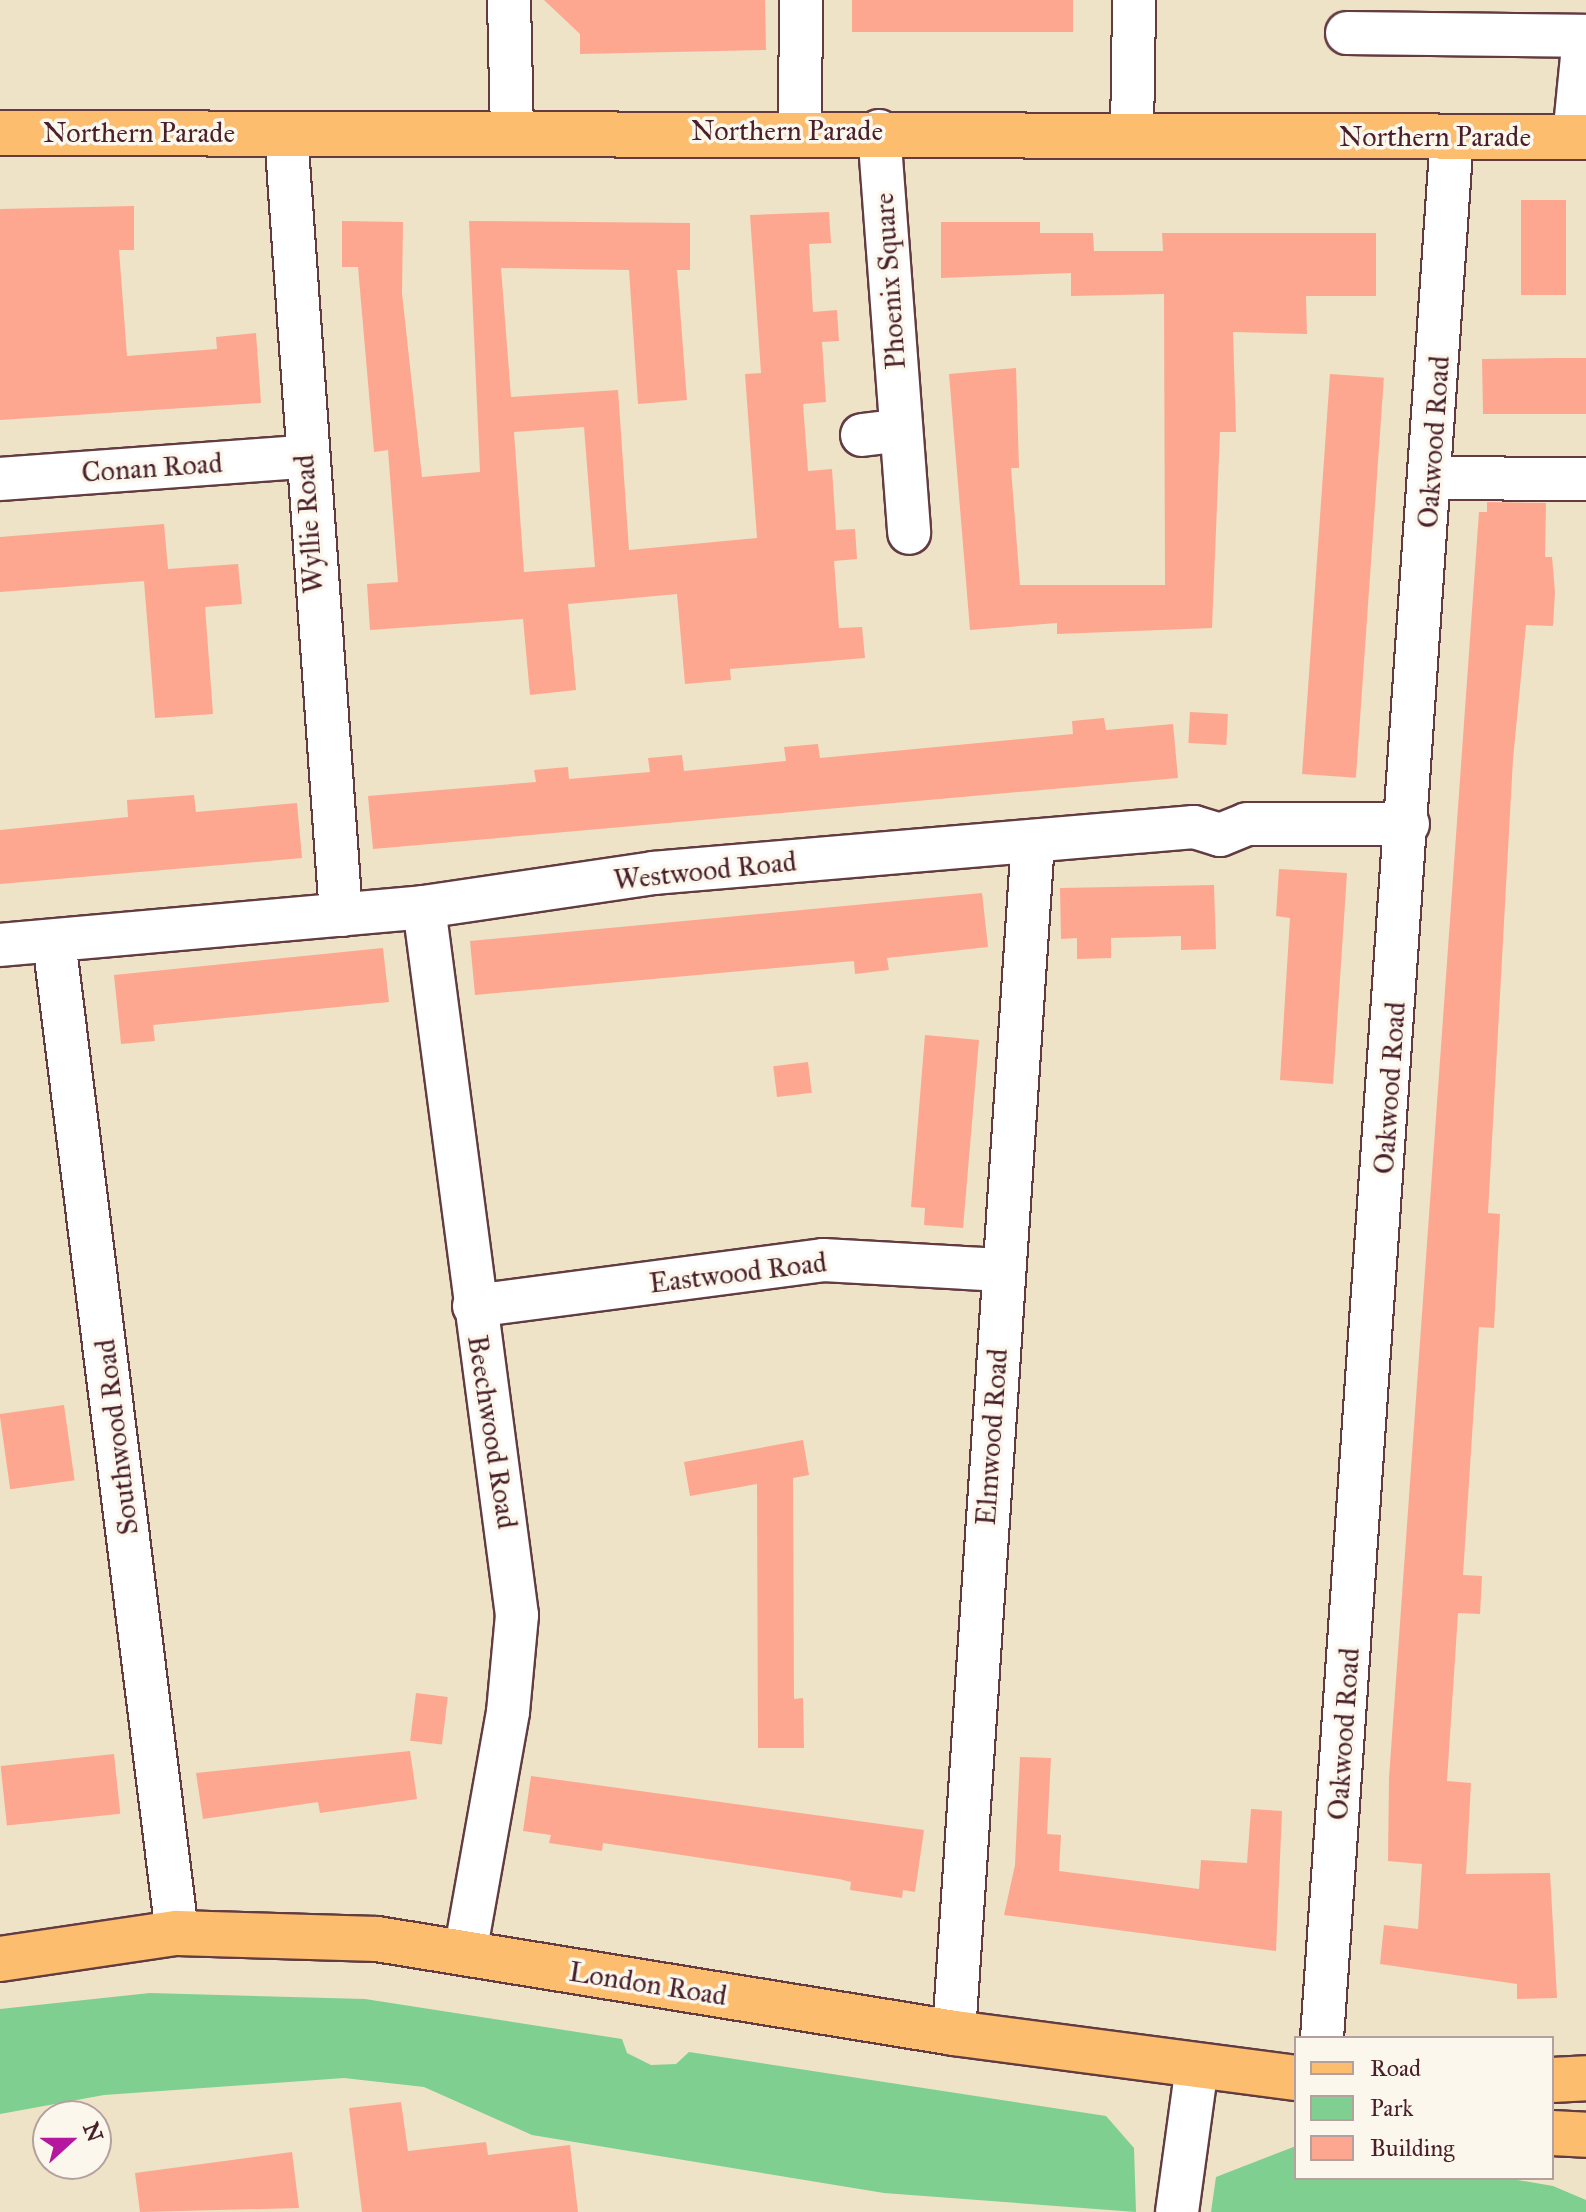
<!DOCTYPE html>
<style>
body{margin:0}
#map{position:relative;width:1586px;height:2212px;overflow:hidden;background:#eee3c6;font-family:"IM FELL Great Primer",serif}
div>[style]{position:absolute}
.green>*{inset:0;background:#7fcf90}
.building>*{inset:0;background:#fda791;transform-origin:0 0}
.roads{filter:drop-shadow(2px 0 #633c42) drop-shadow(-2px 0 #633c42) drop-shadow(0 2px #633c42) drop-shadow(0 -2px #633c42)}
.minor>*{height:42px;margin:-21px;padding:0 21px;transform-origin:21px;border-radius:21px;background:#fff}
.major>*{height:44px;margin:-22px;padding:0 22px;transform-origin:22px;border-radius:22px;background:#fcbd6e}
span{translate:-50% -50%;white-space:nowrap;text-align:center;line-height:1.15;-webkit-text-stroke:7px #fbf7ec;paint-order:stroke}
.street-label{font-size:28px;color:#4a1f2b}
.legend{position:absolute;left:1294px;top:2036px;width:260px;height:144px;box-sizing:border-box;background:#fbf7ec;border:2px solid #b4a19f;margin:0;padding:10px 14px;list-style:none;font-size:24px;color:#4a1f2b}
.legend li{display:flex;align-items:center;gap:16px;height:40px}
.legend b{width:40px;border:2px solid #b4a19f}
.north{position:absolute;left:32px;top:2100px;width:80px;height:80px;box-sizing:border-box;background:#fbf7ec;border:2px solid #b4a19f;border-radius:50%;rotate:69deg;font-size:22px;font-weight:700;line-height:32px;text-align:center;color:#4a1f2b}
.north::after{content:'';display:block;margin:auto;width:28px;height:36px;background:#b5179e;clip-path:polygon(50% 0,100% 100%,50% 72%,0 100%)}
</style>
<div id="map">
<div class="green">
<i style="clip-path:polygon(150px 1993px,365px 1999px,622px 2039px,627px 2053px,651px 2065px,676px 2064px,689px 2052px,1106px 2116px,1134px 2148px,1136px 2212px,884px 2193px,532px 2135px,424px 2087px,344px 2078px,104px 2095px,0 2114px,0 2009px)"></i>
<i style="clip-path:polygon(1296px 2146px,1296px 2178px,1506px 2178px,1553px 2186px,1586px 2200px,1586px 2212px,1211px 2212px,1216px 2177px)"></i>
</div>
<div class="building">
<i style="clip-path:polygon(544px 0,765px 0,766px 50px,580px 54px,580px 34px)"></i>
<i style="left:852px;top:0;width:221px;height:32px"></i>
<i style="left:1521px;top:200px;width:45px;height:95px"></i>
<i style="clip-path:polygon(134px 206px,134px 250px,119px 250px,127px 356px,217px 349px,216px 337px,256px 333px,261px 403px,0 420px,0 209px)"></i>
<i style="clip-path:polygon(evenodd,829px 212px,831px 243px,809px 244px,813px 312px,837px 310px,839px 341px,822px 342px,826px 402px,803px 404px,808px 471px,832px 469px,836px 530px,855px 529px,857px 559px,834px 561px,839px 628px,862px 627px,865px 658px,730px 669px,731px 680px,685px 684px,677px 594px,568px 604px,576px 690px,530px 695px,523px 619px,370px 630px,367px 584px,398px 582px,388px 450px,374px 452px,358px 267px,342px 267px,342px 221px,403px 222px,402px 293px,422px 477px,480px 472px,469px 221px,690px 223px,690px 270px,677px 270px,687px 400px,638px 404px,629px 270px,501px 268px,511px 397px,618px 390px,629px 550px,757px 538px,745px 374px,761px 373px,750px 215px,829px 212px,584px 427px,595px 567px,524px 572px,514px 432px,584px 427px)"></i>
<i style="clip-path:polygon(941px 222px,1040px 222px,1040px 233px,1093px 233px,1094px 251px,1163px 251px,1162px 233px,1376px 233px,1376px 296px,1306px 296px,1307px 334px,1233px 332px,1236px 432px,1220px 432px,1212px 628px,1057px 634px,1057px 623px,970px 630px,949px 374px,1016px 368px,1019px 468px,1011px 468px,1020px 585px,1165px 585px,1164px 294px,1071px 296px,1071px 273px,941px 278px)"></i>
<i style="clip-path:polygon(1554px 358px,1586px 358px,1586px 414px,1483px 414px,1482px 359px)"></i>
<i style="left:1330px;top:374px;width:54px;height:401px;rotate:4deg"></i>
<i style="clip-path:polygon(1487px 502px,1546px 503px,1545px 557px,1552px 557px,1555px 592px,1553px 626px,1526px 625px,1513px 759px,1488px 1213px,1500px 1214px,1494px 1328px,1479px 1327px,1463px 1575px,1482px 1576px,1480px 1614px,1458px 1613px,1447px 1781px,1471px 1783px,1466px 1874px,1550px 1873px,1557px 1998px,1517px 1999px,1517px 1984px,1380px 1964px,1384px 1925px,1418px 1929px,1422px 1864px,1388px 1861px,1389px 1778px,1479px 512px,1487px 512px)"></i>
<i style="clip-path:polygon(164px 524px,168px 569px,238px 564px,242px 604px,205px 607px,213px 714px,155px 718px,144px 581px,0 592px,0 537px)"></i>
<i style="left:1190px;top:712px;width:38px;height:31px;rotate:3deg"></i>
<i style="clip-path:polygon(1104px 718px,1106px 730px,1173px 724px,1178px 778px,373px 849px,368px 796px,536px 782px,534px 770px,568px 767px,569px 779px,650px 772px,648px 758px,682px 755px,684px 771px,786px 761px,784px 747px,818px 744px,820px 758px,1073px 734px,1072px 721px)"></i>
<i style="clip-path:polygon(194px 795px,196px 812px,297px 803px,302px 858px,0 884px,0 830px,128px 817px,127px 800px)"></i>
<i style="clip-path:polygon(1279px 869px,1347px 873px,1333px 1084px,1280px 1080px,1290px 918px,1276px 916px)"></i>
<i style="clip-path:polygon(1214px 885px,1216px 949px,1181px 950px,1181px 936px,1111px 938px,1111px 958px,1077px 959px,1077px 938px,1061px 939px,1060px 888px)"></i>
<i style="clip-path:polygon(982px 893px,988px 947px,887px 958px,889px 970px,855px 974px,854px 961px,475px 995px,470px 941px)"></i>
<i style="clip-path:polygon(383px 948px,389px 1002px,153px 1025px,155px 1041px,121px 1044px,114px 975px)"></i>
<i style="clip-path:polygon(925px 1035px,979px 1040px,963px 1228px,924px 1225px,925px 1208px,911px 1207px)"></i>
<i style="left:808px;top:1062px;width:31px;height:35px;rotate:83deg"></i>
<i style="left:64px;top:1405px;width:76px;height:65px;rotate:82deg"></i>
<i style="clip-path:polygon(803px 1440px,809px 1475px,793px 1478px,794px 1699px,803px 1698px,804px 1748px,758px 1748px,757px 1484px,690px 1496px,684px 1462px)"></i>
<i style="left:416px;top:1693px;width:32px;height:48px;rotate:7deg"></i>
<i style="clip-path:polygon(410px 1751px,417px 1799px,320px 1813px,318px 1802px,203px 1819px,196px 1773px)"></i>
<i style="left:114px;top:1754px;width:60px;height:114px;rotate:84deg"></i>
<i style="clip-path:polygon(1020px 1757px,1051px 1758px,1047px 1834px,1061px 1835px,1059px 1871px,1199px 1889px,1201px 1860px,1247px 1863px,1251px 1809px,1282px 1811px,1276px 1951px,1004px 1915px,1015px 1865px)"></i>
<i style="clip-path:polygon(531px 1776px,924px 1830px,915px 1892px,903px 1890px,902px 1898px,850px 1890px,851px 1882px,839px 1879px,603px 1843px,602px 1851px,549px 1843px,551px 1835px,523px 1831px)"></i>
<i style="clip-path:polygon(401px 2102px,408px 2151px,486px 2142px,488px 2155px,570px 2145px,578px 2212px,362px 2212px,349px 2108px)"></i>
<i style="clip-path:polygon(292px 2152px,299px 2208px,140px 2212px,135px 2173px)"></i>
</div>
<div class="roads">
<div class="minor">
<i style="left:509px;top:0;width:131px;rotate:88.7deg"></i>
<i style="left:1347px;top:33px;width:239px;rotate:0.7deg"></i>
<i style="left:800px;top:131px;width:131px;rotate:-89.6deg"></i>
<i style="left:879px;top:131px;width:403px;rotate:85.7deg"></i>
<i style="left:286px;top:134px;width:783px;rotate:85.97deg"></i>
<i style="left:1132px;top:134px;width:134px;rotate:-89.1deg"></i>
<i style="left:1574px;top:137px;width:101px;rotate:-84.3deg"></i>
<i style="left:862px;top:435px;width:39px;rotate:-7deg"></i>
<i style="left:1431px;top:478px;width:155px;rotate:0.4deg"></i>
<i style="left:0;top:479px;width:304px;rotate:-4.2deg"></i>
<i style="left:424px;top:907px;width:714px;rotate:82.52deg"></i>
<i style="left:517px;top:1615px;width:97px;rotate:95.3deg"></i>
<i style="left:508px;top:1712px;width:246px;rotate:100.1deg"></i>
<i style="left:54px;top:941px;width:1000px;rotate:82.93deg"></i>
<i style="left:0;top:945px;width:426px;rotate:-5.1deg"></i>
<i style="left:424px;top:907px;width:232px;rotate:-8.4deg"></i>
<i style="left:653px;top:873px;width:543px;rotate:-4.86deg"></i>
<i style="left:1194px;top:827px;width:27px;rotate:17deg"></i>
<i style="left:1220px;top:835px;width:29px;rotate:-22deg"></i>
<i style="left:1247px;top:824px;width:161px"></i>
<i style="left:474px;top:1306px;width:352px;rotate:-7.5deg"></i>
<i style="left:823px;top:1260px;width:180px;rotate:3.2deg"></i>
<i style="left:954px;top:2033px;width:1194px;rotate:-86.21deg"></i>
<i style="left:1322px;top:2038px;width:1904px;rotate:-86.09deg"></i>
<i style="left:1177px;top:2212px;width:147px;rotate:-82.2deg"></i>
</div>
<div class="major">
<i style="left:0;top:133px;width:1586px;rotate:0.14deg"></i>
<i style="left:0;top:1959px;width:179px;rotate:-8.4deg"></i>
<i style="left:177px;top:1933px;width:200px;rotate:1.7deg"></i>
<i style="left:377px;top:1939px;width:585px;rotate:9.25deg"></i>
<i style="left:954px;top:2033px;width:345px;rotate:7.5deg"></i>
<i style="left:1552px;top:2080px;width:34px;rotate:-3deg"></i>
<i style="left:1552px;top:2133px;width:34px;rotate:3deg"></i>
</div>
</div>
<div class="street-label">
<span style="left:787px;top:131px">Northern Parade</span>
<span style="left:139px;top:133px">Northern Parade</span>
<span style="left:1435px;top:137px">Northern Parade</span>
<span style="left:890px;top:281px;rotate:-94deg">Phoenix Square</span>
<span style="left:1434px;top:442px;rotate:-86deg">Oakwood Road</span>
<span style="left:152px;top:468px;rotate:-4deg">Conan Road</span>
<span style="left:309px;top:524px;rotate:-94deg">Wyllie Road</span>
<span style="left:705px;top:871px;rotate:-6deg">Westwood Road</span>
<span style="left:1390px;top:1088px;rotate:-86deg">Oakwood Road</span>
<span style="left:738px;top:1273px;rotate:-7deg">Eastwood Road</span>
<span style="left:492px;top:1432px;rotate:81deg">Beechwood Road</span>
<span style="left:117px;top:1437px;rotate:-97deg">Southwood Road</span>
<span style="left:992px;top:1437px;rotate:-86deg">Elmwood Road</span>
<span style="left:1344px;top:1734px;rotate:-86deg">Oakwood Road</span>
<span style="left:648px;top:1984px;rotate:9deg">London Road</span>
</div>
<ul class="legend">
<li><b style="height:10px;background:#fcbd6e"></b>Road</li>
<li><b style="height:22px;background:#7fcf90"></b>Park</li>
<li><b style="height:22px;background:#fda791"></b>Building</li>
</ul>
<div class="north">N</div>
</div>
